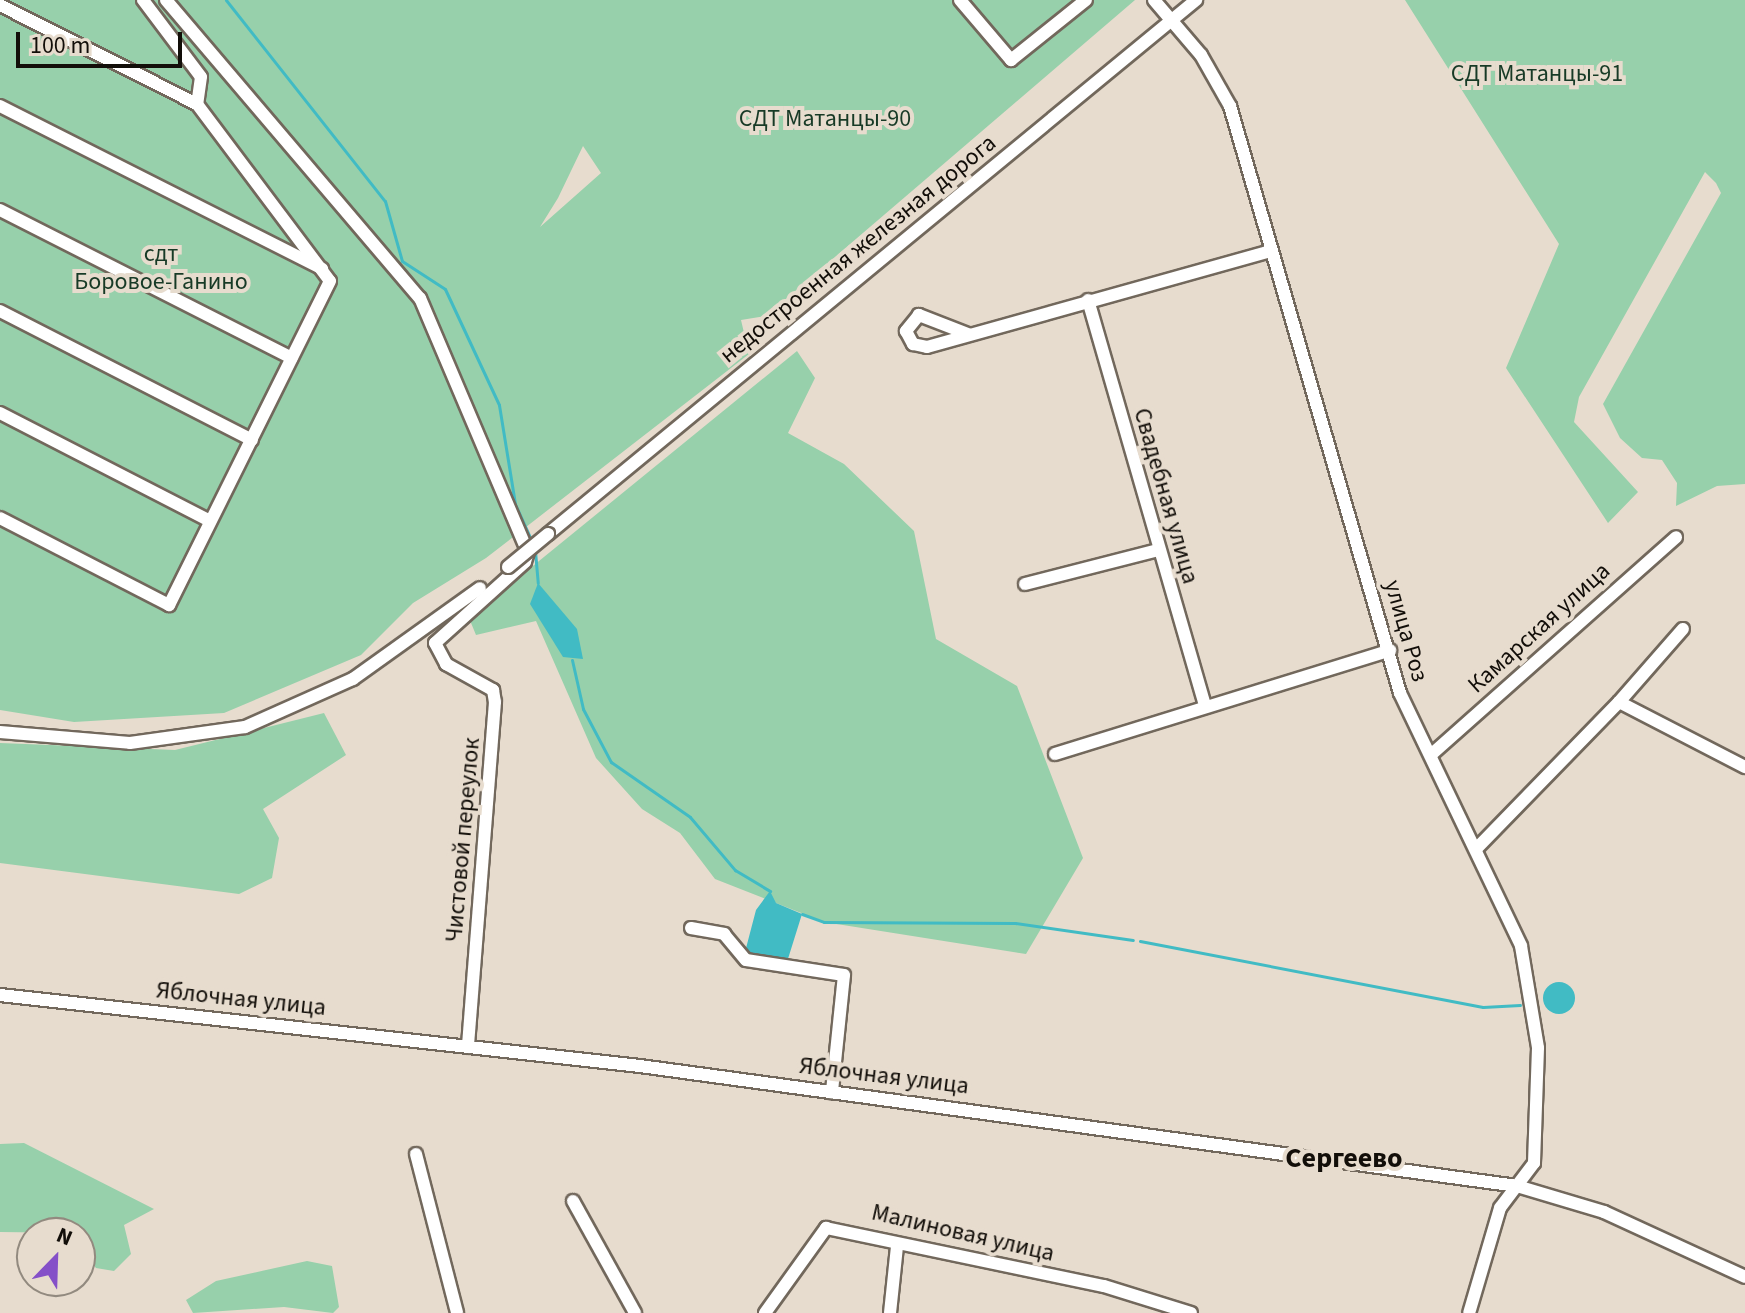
<!DOCTYPE html>
<meta charset="utf-8">
<style>
body{margin:0}
#map{position:relative;width:1745px;height:1313px;overflow:hidden;background:#e7dcce;font-family:"Source Sans 3",sans-serif}
div>[style]{position:absolute}
.green>*{inset:0;background:#97d0ab}
.water>*{inset:0;background:#41bbc4}
.round{border-radius:50%}
.stream>*{height:3px;margin:-1.5px;padding:0 1.5px;transform-origin:1.5px;border-radius:1.5px;background:#41bbc4}
.roads{filter:drop-shadow(2px 0 #72685c) drop-shadow(-2px 0 #72685c) drop-shadow(0 2px #72685c) drop-shadow(0 -2px #72685c)}
.minor>*{height:12px;margin:-6px;padding:0 6px;transform-origin:6px;border-radius:6px;background:#fff}
.bridges{filter:drop-shadow(2px 0 #72685c) drop-shadow(-2px 0 #72685c) drop-shadow(0 2px #72685c) drop-shadow(0 -2px #72685c)}
.minor-bridge>*{height:12px;margin:-6px;padding:0 6px;transform-origin:6px;border-radius:6px;background:#fff}
span{translate:-50% -50%;white-space:nowrap;text-align:center;line-height:1.15;-webkit-text-stroke:8px #e7dcce;paint-order:stroke}
.park-label{font-size:24px;color:#173a26}
.street-label{font-size:24px;color:#120e09}
.quarter-label{font-size:28px;color:#120e09;font-weight:700}
.north{position:absolute;left:16px;top:1217px;width:80px;height:80px;box-sizing:border-box;background:#e7dcce;border:2px solid #928a7f;border-radius:50%;rotate:23deg;font-size:22px;font-weight:700;line-height:32px;text-align:center;color:#120e09}
.north::after{content:'';display:block;margin:auto;width:28px;height:36px;background:#8550c8;clip-path:polygon(50% 0,100% 100%,50% 72%,0 100%)}
.scale{position:absolute;left:16px;top:32px;width:166px;height:36px;box-sizing:border-box;border:4px solid #120e09;border-top:0;padding-left:10px;font-size:24px;line-height:28px;white-space:nowrap;color:#120e09;-webkit-text-stroke:6px #e7dcce;paint-order:stroke}
</style>
<div id="map">
<div class="green">
<i style="clip-path:polygon(evenodd,0 0,1135px 0,766px 316px,741px 320px,749px 354px,486px 558px,413px 603px,361px 655px,224px 713px,74px 722px,0 710px,0 0,583px 146px,601px 173px,540px 227px,558px 198px,583px 146px)"></i>
<i style="clip-path:polygon(1405px 0,1745px 0,1745px 484px,1717px 486px,1676px 506px,1677px 483px,1662px 460px,1642px 458px,1620px 438px,1603px 404px,1721px 193px,1716px 183px,1705px 172px,1579px 397px,1574px 422px,1638px 492px,1608px 523px,1506px 368px,1559px 244px)"></i>
<i style="clip-path:polygon(797px 351px,815px 378px,788px 433px,844px 464px,914px 531px,936px 639px,1017px 686px,1083px 858px,1026px 954px,824px 922px,715px 879px,680px 833px,642px 809px,596px 758px,536px 621px,476px 635px,469px 618px)"></i>
<i style="clip-path:polygon(324px 713px,346px 755px,263px 809px,279px 838px,272px 878px,239px 894px,0 863px,0 743px,175px 750px)"></i>
<i style="clip-path:polygon(24px 1143px,154px 1209px,124px 1225px,131px 1254px,114px 1271px,96px 1268px,80px 1249px,80px 1233px,0 1232px,0 1144px)"></i>
<i style="clip-path:polygon(307px 1261px,332px 1266px,339px 1307px,333px 1313px,284px 1307px,193px 1313px,186px 1300px,216px 1281px)"></i>
</div>
<div class="water">
<i style="clip-path:polygon(538px 583px,577px 629px,583px 659px,563px 657px,530px 604px)"></i>
<i style="clip-path:polygon(770px 891px,776px 903px,802px 914px,787px 962px,745px 952px,756px 910px)"></i>
<i class="round" style="left:1543px;top:982px;width:32px;height:32px"></i>
</div>
<div class="stream">
<i style="left:226px;top:0;width:256px;rotate:51.7deg"></i>
<i style="left:385px;top:201px;width:62px;rotate:74.2deg"></i>
<i style="left:402px;top:261px;width:51px;rotate:33.1deg"></i>
<i style="left:445px;top:289px;width:128px;rotate:65deg"></i>
<i style="left:499px;top:405px;width:100px;rotate:80.8deg"></i>
<i style="left:515px;top:504px;width:44px;rotate:65.8deg"></i>
<i style="left:535px;top:551px;width:32px;rotate:85deg"></i>
<i style="left:572px;top:660px;width:50px;rotate:77.3deg"></i>
<i style="left:583px;top:709px;width:60px;rotate:62.2deg"></i>
<i style="left:611px;top:762px;width:96px;rotate:34.8deg"></i>
<i style="left:690px;top:817px;width:70px;rotate:49.7deg"></i>
<i style="left:735px;top:870px;width:41px;rotate:31deg"></i>
<i style="left:802px;top:914px;width:23px;rotate:20deg"></i>
<i style="left:824px;top:922px;width:191px;rotate:0.3deg"></i>
<i style="left:1015px;top:923px;width:119px;rotate:8.2deg"></i>
<i style="left:1140px;top:941px;width:349px;rotate:10.9deg"></i>
<i style="left:1483px;top:1007px;width:37px;rotate:-3deg"></i>
</div>
<div class="roads">
<div class="minor">
<i style="left:143px;top:0;width:96px;rotate:53deg"></i>
<i style="left:201px;top:77px;width:27px;rotate:98deg"></i>
<i style="left:166px;top:0;width:392px;rotate:49.6deg"></i>
<i style="left:420px;top:298px;width:276px;rotate:67deg"></i>
<i style="left:528px;top:552px;width:10px;rotate:107deg"></i>
<i style="left:525px;top:562px;width:121px;rotate:138deg"></i>
<i style="left:435px;top:643px;width:24px;rotate:62deg"></i>
<i style="left:446px;top:664px;width:54px;rotate:29deg"></i>
<i style="left:493px;top:690px;width:12px;rotate:81deg"></i>
<i style="left:495px;top:702px;width:346px;rotate:94.5deg"></i>
<i style="left:960px;top:0;width:79px;rotate:49.6deg"></i>
<i style="left:1011px;top:60px;width:96px;rotate:-38.7deg"></i>
<i style="left:1154px;top:0;width:72px;rotate:49.5deg"></i>
<i style="left:1201px;top:55px;width:59px;rotate:60.4deg"></i>
<i style="left:1230px;top:106px;width:611px;rotate:73.85deg"></i>
<i style="left:1400px;top:693px;width:280px;rotate:64.4deg"></i>
<i style="left:1521px;top:946px;width:103px;rotate:80.5deg"></i>
<i style="left:1538px;top:1048px;width:115px;rotate:92deg"></i>
<i style="left:1534px;top:1163px;width:56px;rotate:127.1deg"></i>
<i style="left:1500px;top:1208px;width:109px;rotate:106.4deg"></i>
<i style="left:0;top:5px;width:220px;rotate:26.7deg"></i>
<i style="left:197px;top:104px;width:221px;rotate:53.1deg"></i>
<i style="left:330px;top:281px;width:362px;rotate:116.4deg"></i>
<i style="left:169px;top:605px;width:190px;rotate:-152.8deg"></i>
<i style="left:0;top:106px;width:361px;rotate:26.8deg"></i>
<i style="left:0;top:210px;width:327px;rotate:26.9deg"></i>
<i style="left:1088px;top:300px;width:419px;rotate:73.9deg"></i>
<i style="left:0;top:311px;width:283px;rotate:27.1deg"></i>
<i style="left:968px;top:334px;width:53px;rotate:-158.8deg"></i>
<i style="left:919px;top:315px;width:21px;rotate:129deg"></i>
<i style="left:906px;top:331px;width:15px;rotate:62deg"></i>
<i style="left:913px;top:344px;width:14px;rotate:12deg"></i>
<i style="left:927px;top:347px;width:356px;rotate:-15.6deg"></i>
<i style="left:0;top:413px;width:236px;rotate:27.2deg"></i>
<i style="left:548px;top:534px;width:840px;rotate:-39.49deg"></i>
<i style="left:1025px;top:584px;width:137px;rotate:-14.3deg"></i>
<i style="left:1619px;top:702px;width:97px;rotate:-48.8deg"></i>
<i style="left:0;top:732px;width:130px;rotate:4.8deg"></i>
<i style="left:130px;top:743px;width:116px;rotate:-7.9deg"></i>
<i style="left:245px;top:727px;width:118px;rotate:-24deg"></i>
<i style="left:353px;top:679px;width:156px;rotate:-35.6deg"></i>
<i style="left:1433px;top:753px;width:325px;rotate:-41.6deg"></i>
<i style="left:1055px;top:754px;width:351px;rotate:-17.2deg"></i>
<i style="left:1477px;top:848px;width:204px;rotate:-45.8deg"></i>
<i style="left:1619px;top:702px;width:142px;rotate:27.3deg"></i>
<i style="left:691px;top:928px;width:34px;rotate:10deg"></i>
<i style="left:724px;top:934px;width:34px;rotate:50deg"></i>
<i style="left:746px;top:960px;width:99px;rotate:8.7deg"></i>
<i style="left:844px;top:975px;width:118px;rotate:95.9deg"></i>
<i style="left:0;top:995px;width:644px;rotate:6.33deg"></i>
<i style="left:640px;top:1066px;width:885px;rotate:7.79deg"></i>
<i style="left:1517px;top:1186px;width:91px;rotate:16.6deg"></i>
<i style="left:1604px;top:1212px;width:155px;rotate:24.7deg"></i>
<i style="left:416px;top:1154px;width:164px;rotate:75.5deg"></i>
<i style="left:573px;top:1201px;width:128px;rotate:61deg"></i>
<i style="left:765px;top:1313px;width:105px;rotate:-54.3deg"></i>
<i style="left:826px;top:1228px;width:284px;rotate:11.8deg"></i>
<i style="left:1104px;top:1286px;width:91px;rotate:17.2deg"></i>
<i style="left:890px;top:1313px;width:67px;rotate:-84deg"></i>
</div>
</div>
<div class="bridges">
<div class="minor-bridge">
<i style="left:508px;top:567px;width:52px;rotate:-39.5deg"></i>
</div>
</div>
<div class="park-label">
<span style="left:1537px;top:74px">СДТ Матанцы-91</span>
<span style="left:825px;top:119px">СДТ Матанцы-90</span>
<span style="left:161px;top:268px">сдт<br>Боровое-Ганино</span>
</div>
<div class="street-label">
<span style="left:858px;top:249px;rotate:-39deg">недостроенная железная дорога</span>
<span style="left:1166px;top:496px;rotate:74deg">Свадебная улица</span>
<span style="left:1539px;top:628px;rotate:-42deg">Камарская улица</span>
<span style="left:1406px;top:631px;rotate:74deg">улица Роз</span>
<span style="left:463px;top:840px;rotate:-85deg">Чистовой переулок</span>
<span style="left:241px;top:999px;rotate:6deg">Яблочная улица</span>
<span style="left:884px;top:1076px;rotate:7deg">Яблочная улица</span>
<span style="left:963px;top:1233px;rotate:13deg">Малиновая улица</span>
</div>
<div class="quarter-label">
<span style="left:1344px;top:1158px">Сергеево</span>
</div>
<div class="north">N</div>
<div class="scale">100 m</div>
</div>
